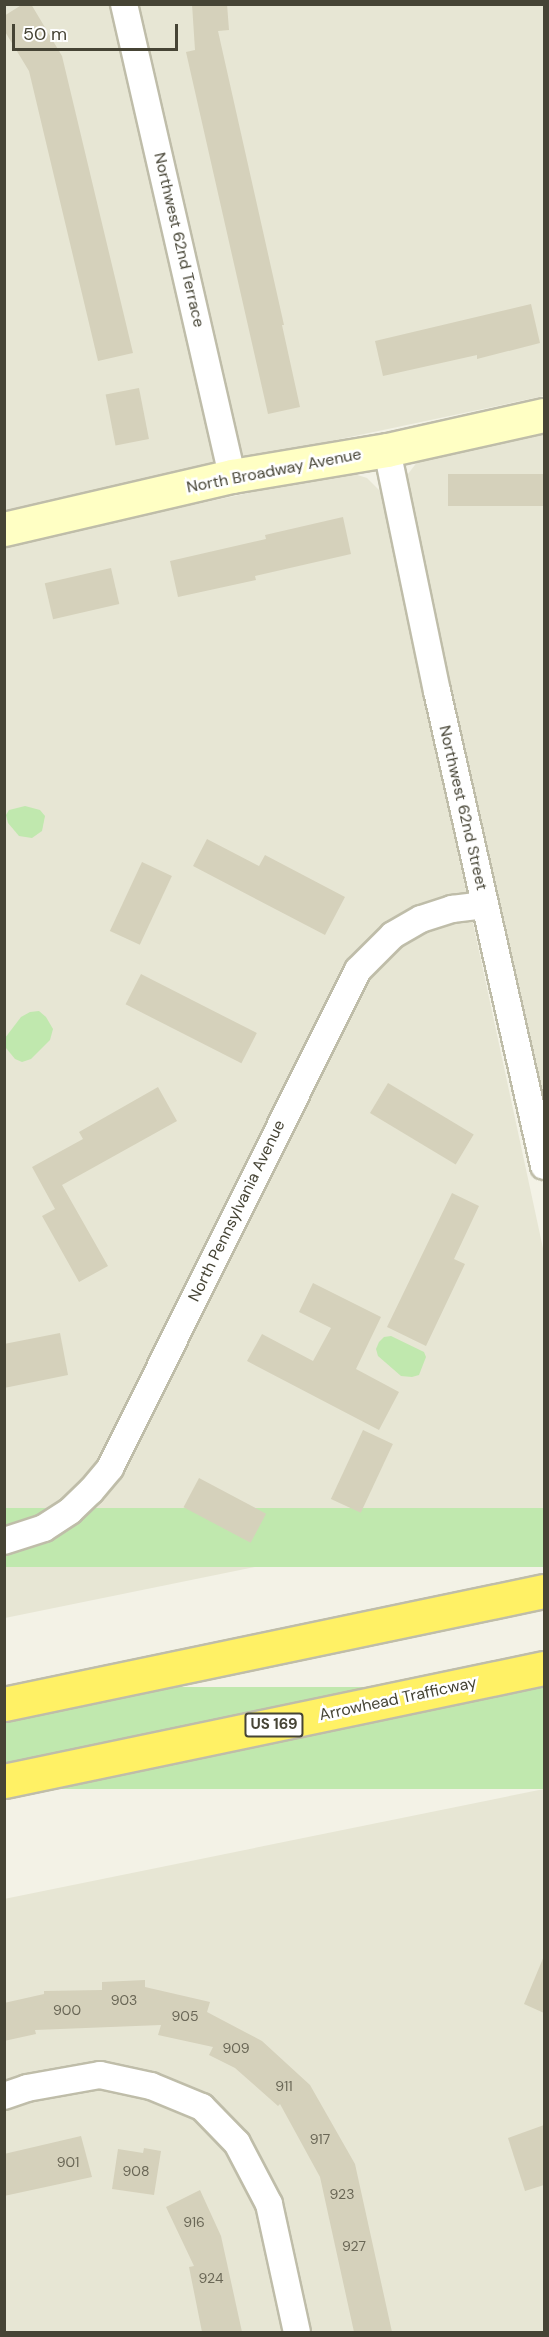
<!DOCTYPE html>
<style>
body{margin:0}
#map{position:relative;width:549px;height:2337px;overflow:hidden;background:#f3f2e6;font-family:"DM Sans",sans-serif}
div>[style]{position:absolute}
.residential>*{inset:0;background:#e7e6d4}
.green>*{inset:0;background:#c0e8ae;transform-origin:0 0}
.building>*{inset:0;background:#d5d1bb;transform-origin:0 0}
.roads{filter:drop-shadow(2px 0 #bfbda9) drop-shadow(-2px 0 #bfbda9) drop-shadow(0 2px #bfbda9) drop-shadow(0 -2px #bfbda9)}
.street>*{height:26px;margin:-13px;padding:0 13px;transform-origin:13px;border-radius:13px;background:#fff}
.secondary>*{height:33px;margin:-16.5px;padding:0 16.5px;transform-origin:16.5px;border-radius:16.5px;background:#ffffc4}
.highway>*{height:33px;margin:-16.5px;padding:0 16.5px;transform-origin:16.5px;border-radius:16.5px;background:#fff165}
span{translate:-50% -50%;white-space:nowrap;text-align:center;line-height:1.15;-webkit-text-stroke:5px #fff;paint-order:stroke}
.number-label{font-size:14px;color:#6a6756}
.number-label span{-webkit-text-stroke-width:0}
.shield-label span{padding:2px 4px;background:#fff;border:2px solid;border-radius:4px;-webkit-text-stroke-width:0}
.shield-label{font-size:15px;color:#464435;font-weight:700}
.street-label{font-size:16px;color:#464435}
.frame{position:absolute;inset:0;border:6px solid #464435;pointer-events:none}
.scale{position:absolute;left:12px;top:24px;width:166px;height:27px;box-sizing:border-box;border:3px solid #464435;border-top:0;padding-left:8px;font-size:18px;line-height:21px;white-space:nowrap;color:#464435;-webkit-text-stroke:4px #fff;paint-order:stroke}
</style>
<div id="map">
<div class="residential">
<i style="clip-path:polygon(4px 5px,544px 5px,544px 396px,5px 510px)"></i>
<i style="clip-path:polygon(544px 427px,544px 1108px,406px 484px,408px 474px,421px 457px)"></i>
<i style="clip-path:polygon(354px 474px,367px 478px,380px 491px,544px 1253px,544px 1508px,5px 1618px,4px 545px,329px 476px)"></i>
<i style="clip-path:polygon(544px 1789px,544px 2332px,5px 2332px,4px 1899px)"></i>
</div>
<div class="green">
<i style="clip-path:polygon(25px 806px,40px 810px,45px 816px,42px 831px,32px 838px,19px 836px,8px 823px,6px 815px,9px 810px)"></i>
<i style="clip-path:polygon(39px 1011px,46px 1017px,53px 1029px,50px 1040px,31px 1059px,22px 1062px,15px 1059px,6px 1048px,5px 1038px,21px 1017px,30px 1012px)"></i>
<i style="clip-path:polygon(391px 1336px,424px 1352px,426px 1357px,419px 1375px,412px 1377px,401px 1376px,378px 1356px,376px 1349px,379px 1342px,384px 1337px)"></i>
<i style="left:544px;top:1508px;width:59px;height:550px;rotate:90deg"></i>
<i style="left:544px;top:1687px;width:102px;height:551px;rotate:90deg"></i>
</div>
<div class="building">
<i style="clip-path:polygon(23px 4px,31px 4px,62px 56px,133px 353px,98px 361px,29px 71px,4px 30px,4px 16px)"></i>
<i style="clip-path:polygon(192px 4px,227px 4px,229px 30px,218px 31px,284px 325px,282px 325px,300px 407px,268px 414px,186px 52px,195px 50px)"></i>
<i style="clip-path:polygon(531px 304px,540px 343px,477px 359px,477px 355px,383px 376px,375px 341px)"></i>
<i style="left:139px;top:388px;width:52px;height:34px;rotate:79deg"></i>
<i style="left:544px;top:474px;width:32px;height:96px;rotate:90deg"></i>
<i style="clip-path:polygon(343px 517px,351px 554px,255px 576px,256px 580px,178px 597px,170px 561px,266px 539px,265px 535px)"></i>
<i style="left:111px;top:568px;width:37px;height:68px;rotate:77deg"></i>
<i style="clip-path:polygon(207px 839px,259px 866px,265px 855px,345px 897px,325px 935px,193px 866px)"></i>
<i style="left:142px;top:862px;width:33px;height:76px;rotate:25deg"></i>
<i style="left:141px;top:974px;width:130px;height:34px;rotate:27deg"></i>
<i style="left:388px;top:1083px;width:100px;height:35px;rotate:31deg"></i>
<i style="clip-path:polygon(158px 1087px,177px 1121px,62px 1185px,108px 1266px,79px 1282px,42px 1216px,55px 1209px,32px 1167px,83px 1139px,79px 1132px)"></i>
<i style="clip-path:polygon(452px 1193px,479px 1206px,454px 1259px,465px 1264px,426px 1346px,387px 1327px)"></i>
<i style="clip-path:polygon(313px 1283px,381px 1317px,356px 1369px,399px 1392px,379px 1430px,247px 1361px,262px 1334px,313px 1361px,331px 1328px,299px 1312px)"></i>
<i style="clip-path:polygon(60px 1333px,68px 1375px,4px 1388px,4px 1344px)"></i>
<i style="left:363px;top:1430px;width:33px;height:76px;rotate:25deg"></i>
<i style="left:199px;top:1478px;width:76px;height:33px;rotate:28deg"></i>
<i style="clip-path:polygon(544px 1956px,544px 2013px,524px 2004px)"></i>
<i style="clip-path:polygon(145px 1980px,145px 1987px,210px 2002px,207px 2012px,262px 2041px,310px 2085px,355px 2164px,392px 2332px,354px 2332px,320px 2177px,280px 2104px,278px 2106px,235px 2068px,209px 2055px,213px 2047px,158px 2035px,161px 2025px,35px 2030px,36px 2034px,4px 2041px,4px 2003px,44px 1994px,44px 1991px,102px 1990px,102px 1982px)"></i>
<i style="clip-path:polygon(544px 2125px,544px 2185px,525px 2191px,508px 2138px)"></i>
<i style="clip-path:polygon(81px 2136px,92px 2177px,4px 2196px,4px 2154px)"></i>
<i style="clip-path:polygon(144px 2148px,161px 2151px,154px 2195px,112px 2189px,118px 2149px,143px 2153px)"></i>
<i style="clip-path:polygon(200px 2190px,221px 2236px,242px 2332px,202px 2332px,189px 2267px,194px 2266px,166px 2207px)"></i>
</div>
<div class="roads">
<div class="street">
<i style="left:124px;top:4px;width:484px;rotate:77.1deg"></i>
<i style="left:387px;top:450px;width:246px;rotate:78.3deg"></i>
<i style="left:437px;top:691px;width:487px;rotate:77.3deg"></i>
<i style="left:4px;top:1541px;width:42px;rotate:-18deg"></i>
<i style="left:44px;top:1528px;width:31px;rotate:-33deg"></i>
<i style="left:70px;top:1511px;width:29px;rotate:-44deg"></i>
<i style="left:91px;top:1491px;width:30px;rotate:-50deg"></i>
<i style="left:110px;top:1468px;width:556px;rotate:-63.53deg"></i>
<i style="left:358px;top:970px;width:49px;rotate:-45deg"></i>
<i style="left:393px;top:935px;width:32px;rotate:-30deg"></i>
<i style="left:421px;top:919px;width:33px;rotate:-18deg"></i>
<i style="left:452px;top:909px;width:33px;rotate:-7deg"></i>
<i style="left:4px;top:2096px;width:24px;rotate:-19deg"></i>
<i style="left:27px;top:2088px;width:74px;rotate:-10.1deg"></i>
<i style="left:100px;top:2075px;width:52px;rotate:12.2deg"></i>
<i style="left:151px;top:2086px;width:55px;rotate:22.4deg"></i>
<i style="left:202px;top:2107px;width:50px;rotate:45.8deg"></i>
<i style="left:237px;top:2143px;width:69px;rotate:62.3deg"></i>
<i style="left:269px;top:2204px;width:131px;rotate:77.7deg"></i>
</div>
<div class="secondary">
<i style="left:4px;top:529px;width:234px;rotate:-13.1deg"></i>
<i style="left:232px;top:476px;width:157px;rotate:-9.5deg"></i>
<i style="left:387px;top:450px;width:161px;rotate:-12.6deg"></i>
</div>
<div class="highway">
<i style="left:4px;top:1704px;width:552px;rotate:-11.82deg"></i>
<i style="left:4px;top:1781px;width:552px;rotate:-11.82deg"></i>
</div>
</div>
<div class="number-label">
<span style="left:124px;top:2000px">903</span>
<span style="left:67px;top:2010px">900</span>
<span style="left:185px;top:2016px">905</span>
<span style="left:236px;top:2048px">909</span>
<span style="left:284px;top:2086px">911</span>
<span style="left:320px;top:2139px">917</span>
<span style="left:68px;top:2162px">901</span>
<span style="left:136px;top:2171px">908</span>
<span style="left:342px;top:2194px">923</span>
<span style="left:194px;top:2222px">916</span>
<span style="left:354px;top:2246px">927</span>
<span style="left:211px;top:2278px">924</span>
</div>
<div class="shield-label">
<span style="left:274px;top:1725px">US 169</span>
</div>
<div class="street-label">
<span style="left:179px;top:240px;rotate:77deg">Northwest 62nd Terrace</span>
<span style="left:274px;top:471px;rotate:-11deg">North Broadway Avenue</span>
<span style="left:463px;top:808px;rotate:77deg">Northwest 62nd Street</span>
<span style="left:237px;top:1211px;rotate:-64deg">North Pennsylvania Avenue</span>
<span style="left:398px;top:1699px;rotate:-12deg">Arrowhead Trafficway</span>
</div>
<div class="frame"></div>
<div class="scale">50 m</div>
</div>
